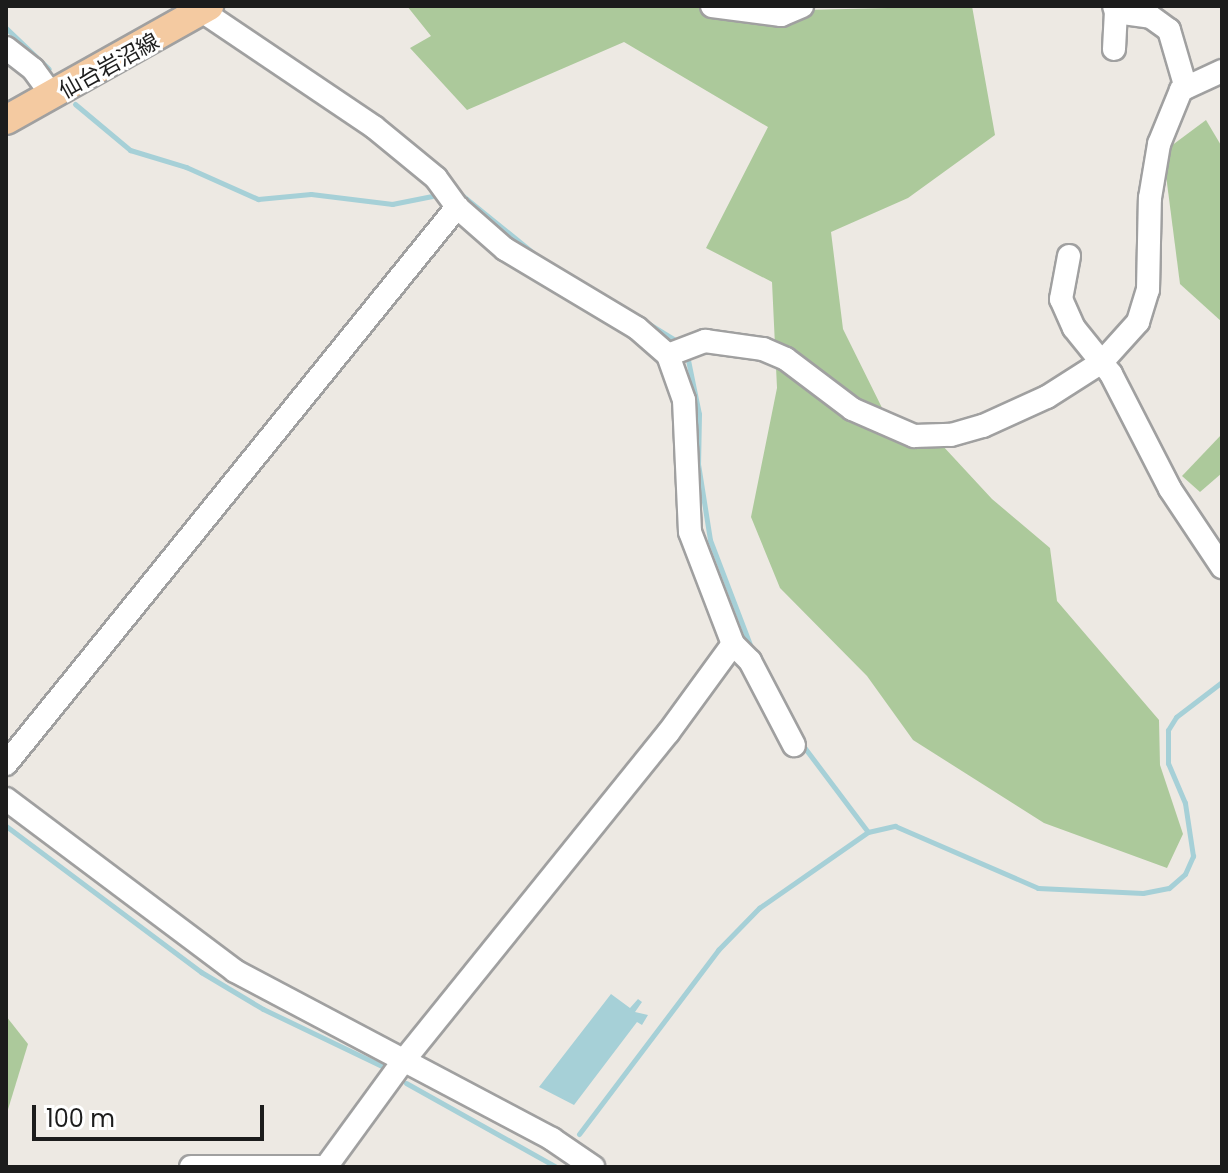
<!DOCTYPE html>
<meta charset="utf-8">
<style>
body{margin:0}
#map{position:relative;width:1228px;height:1173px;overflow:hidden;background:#ede9e3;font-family:Poppins,"Noto Sans JP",sans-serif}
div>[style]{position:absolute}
.forest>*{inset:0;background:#acc99b}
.water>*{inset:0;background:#a6d0d7}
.stream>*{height:5px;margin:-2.5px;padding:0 2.5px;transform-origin:2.5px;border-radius:2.5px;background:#a6d0d7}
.roads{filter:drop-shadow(2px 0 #a0a0a0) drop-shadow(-2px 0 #a0a0a0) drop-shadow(0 2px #a0a0a0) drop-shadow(0 -2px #a0a0a0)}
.minor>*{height:22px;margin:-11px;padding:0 11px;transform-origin:11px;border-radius:11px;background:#fff}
.major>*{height:28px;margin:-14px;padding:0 14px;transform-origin:14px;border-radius:14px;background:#f4caa1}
span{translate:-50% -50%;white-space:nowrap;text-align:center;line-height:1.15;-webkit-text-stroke:6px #fff;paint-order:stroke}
.street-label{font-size:22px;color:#1c1c1c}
.frame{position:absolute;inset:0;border:8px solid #1c1c1c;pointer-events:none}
.scale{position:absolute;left:32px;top:1105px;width:232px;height:36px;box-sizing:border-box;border:4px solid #1c1c1c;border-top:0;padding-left:10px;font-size:24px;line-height:28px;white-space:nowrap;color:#1c1c1c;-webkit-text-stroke:6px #fff;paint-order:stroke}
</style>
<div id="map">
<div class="forest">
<i style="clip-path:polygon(407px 6px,702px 6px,720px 12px,972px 6px,995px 135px,908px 198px,831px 232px,843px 329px,890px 424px,929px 431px,992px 499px,1050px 548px,1057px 601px,1159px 720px,1160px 765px,1183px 834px,1167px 868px,1044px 823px,913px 740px,867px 676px,780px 588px,751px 517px,777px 388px,772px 282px,706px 248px,768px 127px,624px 42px,467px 110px,410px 48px,431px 36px)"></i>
<i style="clip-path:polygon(1206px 120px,1222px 147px,1222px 322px,1180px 284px,1163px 152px)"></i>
<i style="clip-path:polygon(1222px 434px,1222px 473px,1200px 492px,1182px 476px)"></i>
<i style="clip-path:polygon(6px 1016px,28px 1044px,6px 1116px)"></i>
</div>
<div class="water">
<i style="clip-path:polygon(611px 994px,630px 1008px,638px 999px,642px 1002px,635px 1012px,648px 1015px,642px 1025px,637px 1022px,574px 1105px,539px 1087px)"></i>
</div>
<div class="stream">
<i style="left:6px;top:28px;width:59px;rotate:43.6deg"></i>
<i style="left:75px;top:104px;width:72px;rotate:39.9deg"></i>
<i style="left:130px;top:150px;width:59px;rotate:16.9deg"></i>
<i style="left:186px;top:167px;width:79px;rotate:24deg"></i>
<i style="left:258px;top:199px;width:53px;rotate:-5.4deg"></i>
<i style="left:311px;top:194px;width:82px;rotate:7deg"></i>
<i style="left:392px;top:204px;width:41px;rotate:-11.3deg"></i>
<i style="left:458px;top:192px;width:102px;rotate:39deg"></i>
<i style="left:644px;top:321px;width:42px;rotate:31.4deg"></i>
<i style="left:687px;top:355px;width:60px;rotate:78.5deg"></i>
<i style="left:699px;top:414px;width:50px;rotate:91.1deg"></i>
<i style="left:698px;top:464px;width:77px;rotate:81deg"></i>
<i style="left:710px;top:540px;width:118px;rotate:69.1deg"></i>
<i style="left:801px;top:743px;width:111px;rotate:53deg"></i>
<i style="left:6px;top:826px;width:244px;rotate:36.8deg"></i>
<i style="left:201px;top:972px;width:72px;rotate:30.8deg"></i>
<i style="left:263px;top:1009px;width:134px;rotate:25.6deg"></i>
<i style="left:406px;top:1083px;width:172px;rotate:29.2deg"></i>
<i style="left:579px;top:1134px;width:231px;rotate:-52.9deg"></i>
<i style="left:718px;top:950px;width:59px;rotate:-45.7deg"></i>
<i style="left:759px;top:908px;width:133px;rotate:-34.9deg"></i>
<i style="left:868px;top:832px;width:28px;rotate:-13deg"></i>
<i style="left:895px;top:826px;width:156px;rotate:23.4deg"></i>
<i style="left:1038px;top:888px;width:105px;rotate:2.7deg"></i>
<i style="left:1143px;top:893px;width:26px;rotate:-11deg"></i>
<i style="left:1169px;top:888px;width:21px;rotate:-41deg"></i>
<i style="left:1185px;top:874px;width:20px;rotate:-66deg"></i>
<i style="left:1193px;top:856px;width:54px;rotate:-98.6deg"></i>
<i style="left:1185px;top:803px;width:43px;rotate:-113deg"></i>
<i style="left:1168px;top:763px;width:33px;rotate:-90deg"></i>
<i style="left:1168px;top:730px;width:15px;rotate:-58deg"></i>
<i style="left:1176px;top:717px;width:58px;rotate:-37.3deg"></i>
</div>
<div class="roads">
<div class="minor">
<i style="left:712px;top:6px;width:70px;rotate:7.4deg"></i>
<i style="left:781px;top:15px;width:23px;rotate:-23deg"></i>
<i style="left:1114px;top:6px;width:6px;rotate:72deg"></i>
<i style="left:1116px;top:12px;width:35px;rotate:8deg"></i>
<i style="left:1151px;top:17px;width:22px;rotate:36deg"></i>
<i style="left:1169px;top:30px;width:60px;rotate:73.7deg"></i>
<i style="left:202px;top:11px;width:207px;rotate:34deg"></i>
<i style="left:374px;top:127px;width:80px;rotate:39.4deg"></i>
<i style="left:436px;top:178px;width:36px;rotate:54deg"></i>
<i style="left:457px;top:207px;width:64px;rotate:41.2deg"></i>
<i style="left:505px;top:249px;width:154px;rotate:30.9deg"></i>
<i style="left:637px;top:328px;width:41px;rotate:41.1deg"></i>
<i style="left:668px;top:355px;width:48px;rotate:70.4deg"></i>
<i style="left:684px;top:400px;width:132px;rotate:87.4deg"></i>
<i style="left:690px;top:532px;width:120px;rotate:69deg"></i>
<i style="left:733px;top:644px;width:110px;rotate:126.1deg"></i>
<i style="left:668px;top:733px;width:420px;rotate:128.9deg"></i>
<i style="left:404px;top:1060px;width:132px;rotate:126.1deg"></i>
<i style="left:6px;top:48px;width:34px;rotate:38deg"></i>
<i style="left:33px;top:69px;width:34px;rotate:54deg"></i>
<i style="left:1114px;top:49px;width:37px;rotate:-87deg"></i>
<i style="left:1069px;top:256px;width:44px;rotate:100.5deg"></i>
<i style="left:1061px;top:299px;width:32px;rotate:66deg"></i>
<i style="left:1074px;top:328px;width:59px;rotate:51.2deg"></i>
<i style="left:1111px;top:374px;width:129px;rotate:62.8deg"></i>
<i style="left:1170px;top:489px;width:94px;rotate:56.3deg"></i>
<i style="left:668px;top:355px;width:40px;rotate:-21deg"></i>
<i style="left:705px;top:341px;width:59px;rotate:7.9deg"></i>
<i style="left:763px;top:349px;width:25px;rotate:23deg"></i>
<i style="left:786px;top:359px;width:83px;rotate:37.1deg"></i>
<i style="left:852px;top:409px;width:68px;rotate:23.5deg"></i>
<i style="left:914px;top:436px;width:37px;rotate:-2deg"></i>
<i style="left:951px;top:435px;width:33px;rotate:-16deg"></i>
<i style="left:983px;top:426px;width:70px;rotate:-24.4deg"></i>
<i style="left:1047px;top:397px;width:65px;rotate:-32.5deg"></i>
<i style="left:1102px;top:362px;width:54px;rotate:-48deg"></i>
<i style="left:1138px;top:322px;width:34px;rotate:-73deg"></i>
<i style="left:1148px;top:290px;width:92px;rotate:-88.8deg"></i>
<i style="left:1150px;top:198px;width:55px;rotate:-80.5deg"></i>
<i style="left:1159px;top:144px;width:58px;rotate:-67.8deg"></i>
<i style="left:1181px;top:90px;width:45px;rotate:-24.9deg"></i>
<i style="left:733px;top:644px;width:24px;rotate:45deg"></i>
<i style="left:750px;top:661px;width:95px;rotate:62.4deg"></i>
<i style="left:6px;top:764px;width:717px;rotate:-51deg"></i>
<i style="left:6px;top:799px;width:286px;rotate:36.9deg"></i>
<i style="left:235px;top:971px;width:359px;rotate:27.9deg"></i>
<i style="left:552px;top:1139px;width:50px;rotate:34.3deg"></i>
<i style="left:191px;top:1167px;width:128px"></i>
</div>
<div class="major">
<i style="left:6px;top:120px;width:233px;rotate:-29.3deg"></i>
</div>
</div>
<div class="street-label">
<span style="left:109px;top:66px;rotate:-29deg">仙台岩沼線</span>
</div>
<div class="frame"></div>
<div class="scale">100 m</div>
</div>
